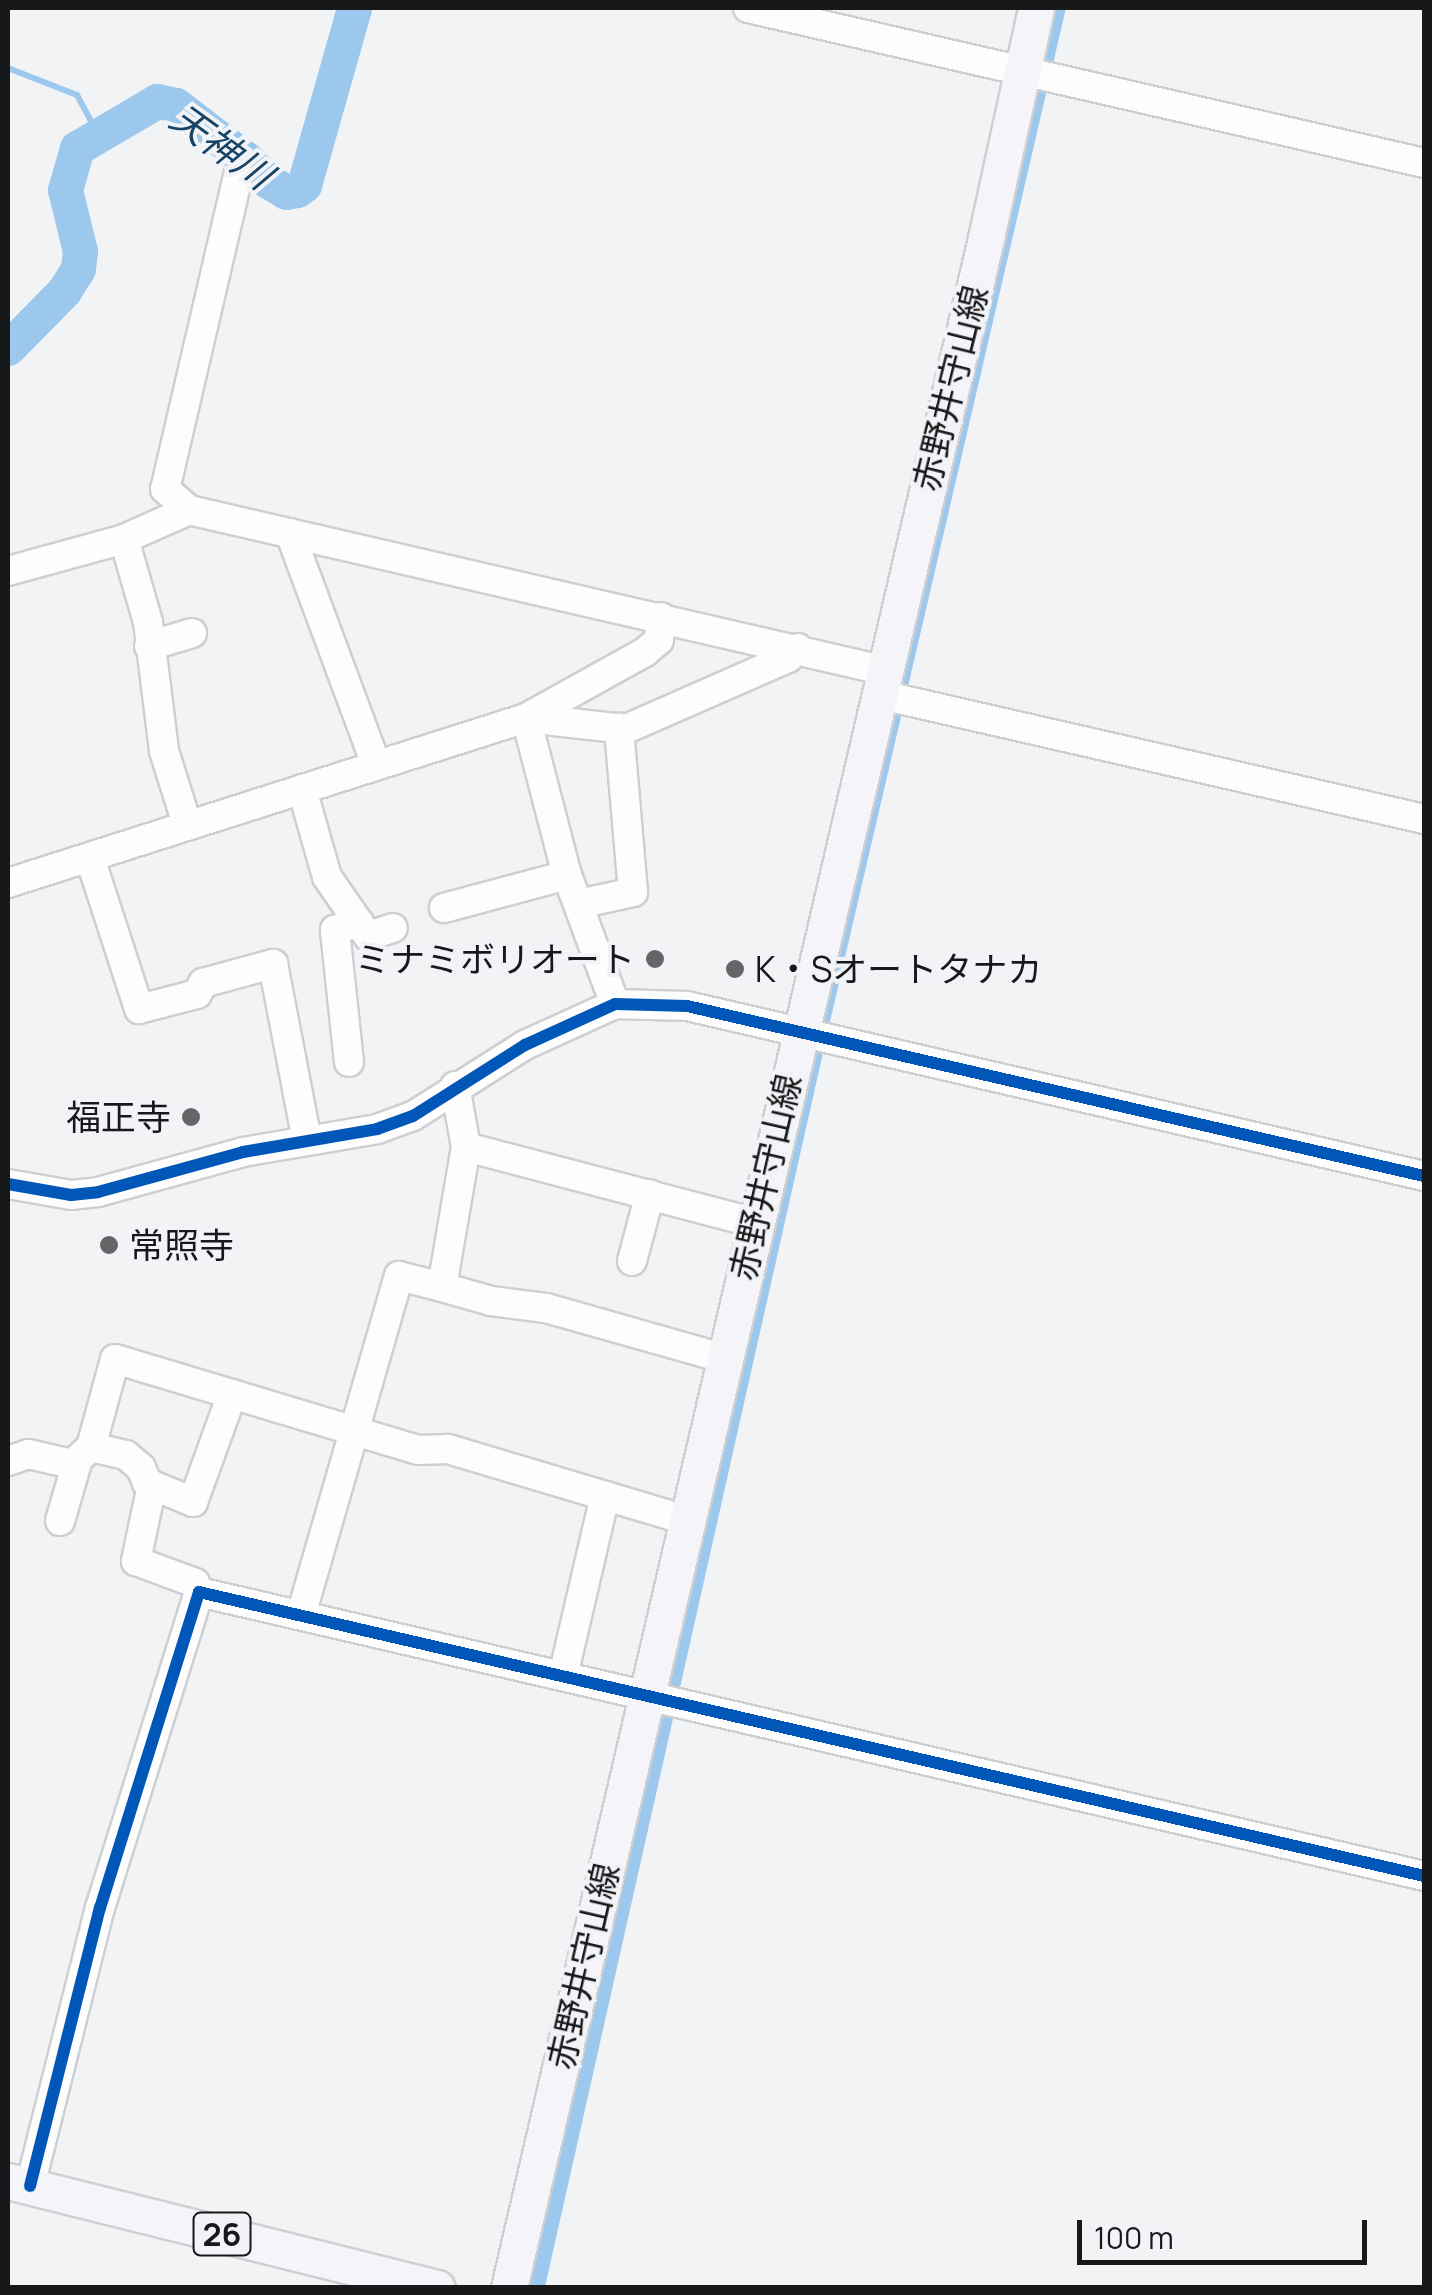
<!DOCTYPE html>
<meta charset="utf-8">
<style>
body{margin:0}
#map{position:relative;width:1432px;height:2295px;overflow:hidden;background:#f2f3f5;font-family:Manrope,"Noto Sans JP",sans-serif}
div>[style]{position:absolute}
.water>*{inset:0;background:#9dc8ed}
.stream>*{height:6px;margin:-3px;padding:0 3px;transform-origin:3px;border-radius:3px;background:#9dc8ed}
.river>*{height:35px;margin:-17.5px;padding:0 17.5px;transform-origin:17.5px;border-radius:17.5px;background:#9dc8ed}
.roads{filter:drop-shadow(2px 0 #cecfd1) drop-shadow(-2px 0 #cecfd1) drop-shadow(0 2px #cecfd1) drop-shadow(0 -2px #cecfd1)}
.minor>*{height:28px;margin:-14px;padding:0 14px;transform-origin:14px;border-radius:14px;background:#fdfdfe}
.major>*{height:35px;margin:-17.5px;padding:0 17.5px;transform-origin:17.5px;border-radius:17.5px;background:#f5f4f9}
.cycleway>*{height:12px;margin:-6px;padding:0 6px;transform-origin:6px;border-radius:6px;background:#0057b8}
.dots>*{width:28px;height:28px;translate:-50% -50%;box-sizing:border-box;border:5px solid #f1f3f6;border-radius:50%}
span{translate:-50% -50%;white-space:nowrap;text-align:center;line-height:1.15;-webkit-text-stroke:8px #f1f3f6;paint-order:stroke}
.shield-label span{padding:2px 8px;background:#f1f3f6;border:2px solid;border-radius:8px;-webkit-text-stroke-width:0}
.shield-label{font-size:32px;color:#171819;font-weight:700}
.street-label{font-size:35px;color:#171819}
.poi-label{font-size:35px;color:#171819}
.right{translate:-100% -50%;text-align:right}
.left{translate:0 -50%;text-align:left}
.water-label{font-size:38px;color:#174366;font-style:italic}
.frame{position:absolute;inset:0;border:10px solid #171819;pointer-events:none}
.scale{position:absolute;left:1077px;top:2220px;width:290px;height:45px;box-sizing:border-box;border:5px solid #171819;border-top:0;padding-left:12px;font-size:30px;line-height:35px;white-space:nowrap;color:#171819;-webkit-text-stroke:8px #f1f3f6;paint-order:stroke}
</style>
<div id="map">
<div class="water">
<i style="clip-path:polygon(1051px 8px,1066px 8px,829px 1026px,545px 2287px,528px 2288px)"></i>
</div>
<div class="stream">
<i style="left:8px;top:68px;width:74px;rotate:21.4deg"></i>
<i style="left:77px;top:95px;width:47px;rotate:61.8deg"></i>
</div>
<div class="river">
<i style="left:8px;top:348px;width:80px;rotate:-45.5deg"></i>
<i style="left:64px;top:291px;width:26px;rotate:-58deg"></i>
<i style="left:78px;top:269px;width:18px;rotate:-84deg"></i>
<i style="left:80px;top:251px;width:63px;rotate:-103.8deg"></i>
<i style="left:65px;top:190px;width:44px;rotate:-74.1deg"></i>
<i style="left:77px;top:148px;width:93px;rotate:-30.4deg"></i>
<i style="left:157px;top:101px;width:19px;rotate:12deg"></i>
<i style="left:176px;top:105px;width:88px;rotate:37.6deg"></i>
<i style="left:246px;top:159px;width:31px;rotate:45deg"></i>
<i style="left:268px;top:181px;width:21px;rotate:31deg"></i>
<i style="left:286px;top:192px;width:11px;rotate:-10deg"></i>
<i style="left:297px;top:190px;width:9px;rotate:-36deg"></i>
<i style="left:304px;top:185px;width:184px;rotate:-74.2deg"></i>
</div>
<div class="roads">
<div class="minor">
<i style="left:748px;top:8px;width:694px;rotate:12.91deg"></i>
<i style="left:238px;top:176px;width:321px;rotate:103.1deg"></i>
<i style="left:165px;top:489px;width:32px;rotate:41deg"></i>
<i style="left:189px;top:510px;width:711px;rotate:13deg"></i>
<i style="left:290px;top:533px;width:246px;rotate:69.6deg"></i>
<i style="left:124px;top:539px;width:86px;rotate:73.9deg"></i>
<i style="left:148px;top:622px;width:130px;rotate:82.9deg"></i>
<i style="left:164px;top:751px;width:77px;rotate:72.5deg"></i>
<i style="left:8px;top:571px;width:120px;rotate:-15.4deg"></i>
<i style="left:124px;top:539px;width:71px;rotate:-24deg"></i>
<i style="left:149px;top:646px;width:45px;rotate:-16.8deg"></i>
<i style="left:877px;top:694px;width:561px;rotate:12.87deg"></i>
<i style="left:526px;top:718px;width:162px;rotate:75.4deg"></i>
<i style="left:567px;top:875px;width:138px;rotate:69.6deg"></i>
<i style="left:526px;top:718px;width:101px;rotate:6.3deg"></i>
<i style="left:626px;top:729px;width:177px;rotate:-23.7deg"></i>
<i style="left:788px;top:658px;width:14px;rotate:-45deg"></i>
<i style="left:302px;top:789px;width:91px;rotate:74.1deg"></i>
<i style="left:327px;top:877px;width:72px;rotate:55.2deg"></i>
<i style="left:368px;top:936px;width:26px;rotate:-18deg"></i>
<i style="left:90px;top:858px;width:159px;rotate:72deg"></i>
<i style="left:139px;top:1009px;width:60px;rotate:-14.5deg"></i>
<i style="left:197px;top:994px;width:13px;rotate:-61deg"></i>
<i style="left:203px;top:983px;width:73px;rotate:-15.2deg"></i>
<i style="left:273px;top:964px;width:180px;rotate:79.1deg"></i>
<i style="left:8px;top:883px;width:544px;rotate:-17.67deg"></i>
<i style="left:526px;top:718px;width:136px;rotate:-29deg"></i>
<i style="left:645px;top:652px;width:18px;rotate:-41deg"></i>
<i style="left:659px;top:640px;width:23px;rotate:-85deg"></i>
<i style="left:579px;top:904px;width:55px;rotate:-12.5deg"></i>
<i style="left:633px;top:892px;width:165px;rotate:-94.9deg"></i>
<i style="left:444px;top:908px;width:127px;rotate:-15deg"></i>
<i style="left:349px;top:1062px;width:133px;rotate:-96.1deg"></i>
<i style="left:335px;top:930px;width:25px;rotate:-18deg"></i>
<i style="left:466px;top:1147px;width:300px;rotate:14.7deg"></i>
<i style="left:8px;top:1184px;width:64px;rotate:9.9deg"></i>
<i style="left:71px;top:1195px;width:27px;rotate:-6deg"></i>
<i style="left:98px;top:1192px;width:150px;rotate:-15.4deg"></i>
<i style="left:243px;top:1152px;width:136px;rotate:-9.7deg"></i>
<i style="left:377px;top:1129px;width:38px;rotate:-20deg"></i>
<i style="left:413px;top:1116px;width:133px;rotate:-32.4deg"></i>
<i style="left:525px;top:1045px;width:99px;rotate:-24.5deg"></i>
<i style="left:615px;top:1004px;width:72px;rotate:1.6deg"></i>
<i style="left:687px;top:1006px;width:756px;rotate:12.99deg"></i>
<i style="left:632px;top:1261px;width:69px;rotate:-75deg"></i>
<i style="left:442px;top:1287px;width:51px;rotate:15.9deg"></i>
<i style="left:491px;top:1301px;width:55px;rotate:7.3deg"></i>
<i style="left:546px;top:1308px;width:184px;rotate:15.8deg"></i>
<i style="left:91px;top:1447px;width:36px;rotate:13deg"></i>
<i style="left:126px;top:1455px;width:20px;rotate:41deg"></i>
<i style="left:141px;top:1468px;width:16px;rotate:68deg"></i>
<i style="left:147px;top:1483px;width:50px;rotate:22.4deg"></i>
<i style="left:193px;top:1502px;width:115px;rotate:-70.1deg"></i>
<i style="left:8px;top:1461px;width:21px;rotate:-19deg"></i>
<i style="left:28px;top:1454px;width:49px;rotate:12.9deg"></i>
<i style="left:152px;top:1485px;width:78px;rotate:101.9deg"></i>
<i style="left:136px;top:1561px;width:63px;rotate:20.4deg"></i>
<i style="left:195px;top:1583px;width:10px;rotate:66deg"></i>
<i style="left:60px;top:1521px;width:65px;rotate:-73.8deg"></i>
<i style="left:78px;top:1459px;width:18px;rotate:-43deg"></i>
<i style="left:91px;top:1447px;width:91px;rotate:-74.7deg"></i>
<i style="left:115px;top:1359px;width:316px;rotate:16.7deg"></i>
<i style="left:418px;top:1450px;width:30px;rotate:-2deg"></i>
<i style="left:448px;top:1449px;width:248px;rotate:16.6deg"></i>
<i style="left:301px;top:1615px;width:353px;rotate:-73.9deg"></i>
<i style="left:399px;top:1276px;width:44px;rotate:14.3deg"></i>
<i style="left:442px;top:1287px;width:142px;rotate:-80.3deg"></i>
<i style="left:466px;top:1147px;width:62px;rotate:-100.2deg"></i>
<i style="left:563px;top:1676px;width:185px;rotate:-76.9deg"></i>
<i style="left:30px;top:2186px;width:287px;rotate:-75.9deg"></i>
<i style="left:100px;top:1908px;width:331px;rotate:-72.6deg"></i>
<i style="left:199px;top:1592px;width:1257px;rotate:13.05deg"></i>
</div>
<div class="major">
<i style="left:8px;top:2181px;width:442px;rotate:14deg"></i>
<i style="left:509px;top:2288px;width:2105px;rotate:-76.9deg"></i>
<i style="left:986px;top:238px;width:235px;rotate:-77.7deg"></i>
</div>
</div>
<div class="cycleway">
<i style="left:8px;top:1184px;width:64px;rotate:9.9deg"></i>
<i style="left:71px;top:1195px;width:27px;rotate:-6deg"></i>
<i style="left:98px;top:1192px;width:150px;rotate:-15.4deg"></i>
<i style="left:243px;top:1152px;width:136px;rotate:-9.7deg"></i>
<i style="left:377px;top:1129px;width:38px;rotate:-20deg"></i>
<i style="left:413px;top:1116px;width:133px;rotate:-32.4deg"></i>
<i style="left:525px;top:1045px;width:99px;rotate:-24.5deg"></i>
<i style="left:615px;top:1004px;width:72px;rotate:1.6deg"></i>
<i style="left:687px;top:1006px;width:756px;rotate:12.99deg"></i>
<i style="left:30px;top:2186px;width:287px;rotate:-75.9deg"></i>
<i style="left:100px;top:1908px;width:331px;rotate:-72.6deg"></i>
<i style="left:199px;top:1592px;width:1257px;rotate:13.05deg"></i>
</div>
<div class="dots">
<i style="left:655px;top:959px;background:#646566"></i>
<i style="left:735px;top:969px;background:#646566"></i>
<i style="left:191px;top:1117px;background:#646566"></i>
<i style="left:109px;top:1245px;background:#646566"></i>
</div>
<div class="shield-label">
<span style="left:222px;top:2234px">26</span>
</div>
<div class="street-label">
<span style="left:950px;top:388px;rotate:-76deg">赤野井守山線</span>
<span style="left:765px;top:1177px;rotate:-77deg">赤野井守山線</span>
<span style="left:583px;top:1966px;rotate:-77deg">赤野井守山線</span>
</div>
<div class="poi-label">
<span class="right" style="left:635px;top:959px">ミナミボリオート</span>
<span class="left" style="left:755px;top:969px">K・Sオートタナカ</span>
<span class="right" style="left:171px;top:1117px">福正寺</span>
<span class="left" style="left:129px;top:1245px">常照寺</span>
</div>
<div class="water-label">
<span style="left:222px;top:146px;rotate:36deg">天神川</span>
</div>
<div class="frame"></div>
<div class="scale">100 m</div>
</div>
